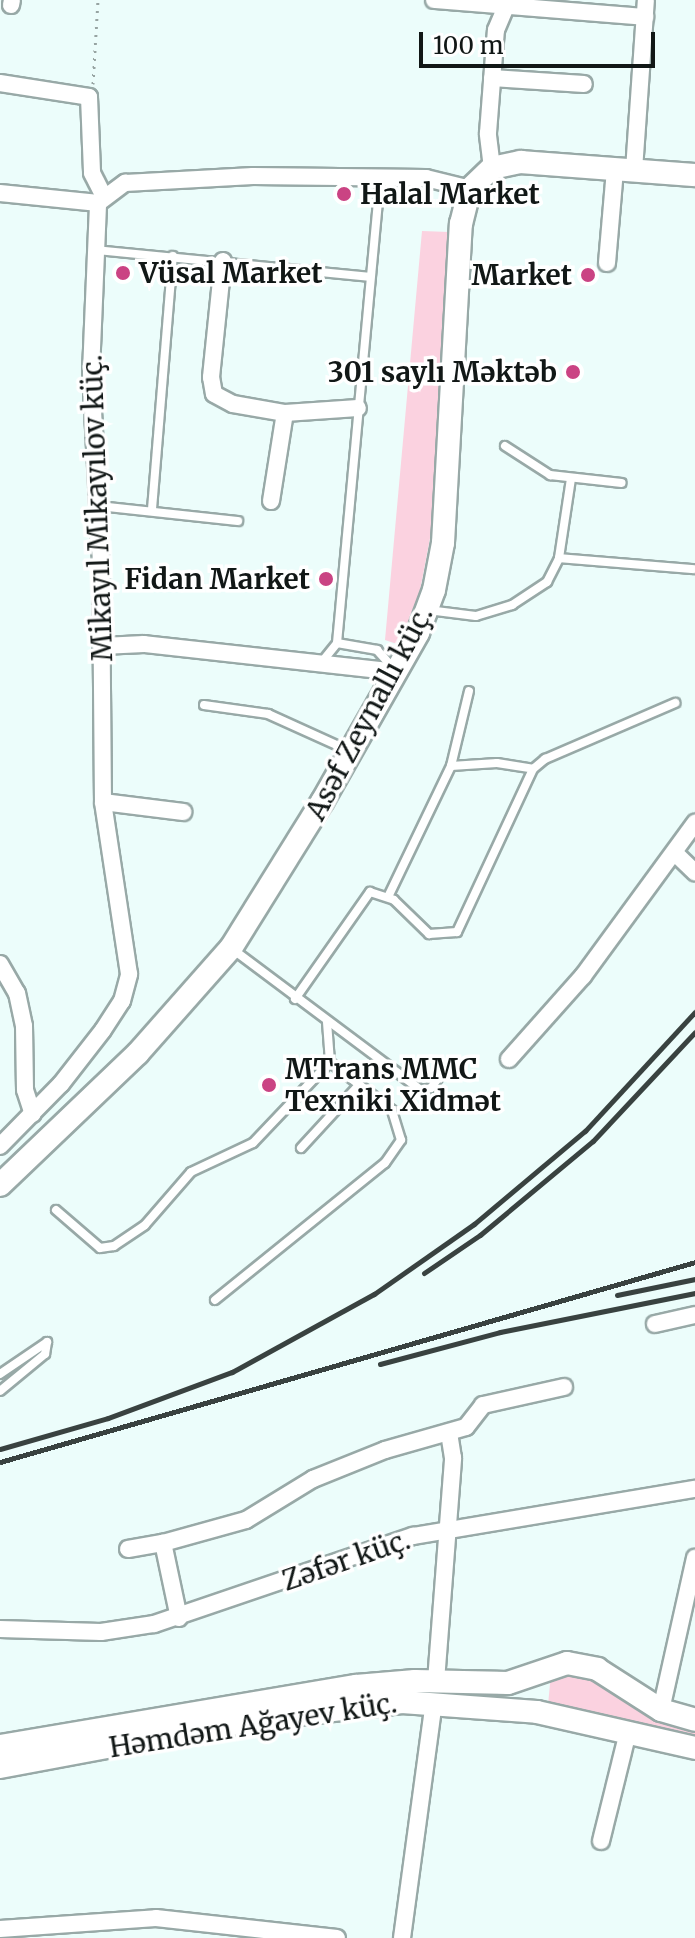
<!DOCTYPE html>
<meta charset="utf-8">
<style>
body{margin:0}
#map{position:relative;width:695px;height:1938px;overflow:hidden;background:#ecfdfb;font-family:Merriweather,serif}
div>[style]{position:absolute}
.green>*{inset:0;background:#fbd2e0}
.path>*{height:3px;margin-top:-1.5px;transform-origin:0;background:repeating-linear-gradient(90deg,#97a4a2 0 2px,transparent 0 8px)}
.roads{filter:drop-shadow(2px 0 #98a9a7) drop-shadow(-2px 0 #98a9a7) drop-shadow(0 2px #98a9a7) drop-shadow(0 -2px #98a9a7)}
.lane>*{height:8px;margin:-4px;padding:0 4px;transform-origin:4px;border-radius:4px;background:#fff}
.street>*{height:16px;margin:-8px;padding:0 8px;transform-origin:8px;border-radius:8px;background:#fff}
.secondary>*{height:22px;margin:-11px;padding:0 11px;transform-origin:11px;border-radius:11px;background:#fff}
.rail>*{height:5px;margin:-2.5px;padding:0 2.5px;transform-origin:2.5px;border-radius:2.5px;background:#394240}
.dots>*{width:22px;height:22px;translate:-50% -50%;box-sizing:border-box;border:4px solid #fff;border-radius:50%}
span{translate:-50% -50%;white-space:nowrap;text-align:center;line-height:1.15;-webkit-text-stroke:7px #fff;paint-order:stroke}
.poi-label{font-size:28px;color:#111716;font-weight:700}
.left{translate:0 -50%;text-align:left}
.right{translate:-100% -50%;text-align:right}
.street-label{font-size:28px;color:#111716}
.scale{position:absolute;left:419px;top:32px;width:236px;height:36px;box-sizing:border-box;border:4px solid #111716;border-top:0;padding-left:10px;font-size:24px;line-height:28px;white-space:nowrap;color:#111716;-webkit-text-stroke:6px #fff;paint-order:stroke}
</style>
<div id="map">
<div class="green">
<i style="clip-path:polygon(422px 231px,449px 232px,432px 528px,418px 601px,400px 645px,385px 640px)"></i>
<i style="clip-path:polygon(551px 1673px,591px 1675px,695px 1729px,695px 1740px,548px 1705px)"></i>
</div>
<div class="path">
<i style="left:93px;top:84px;width:84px;rotate:-86.6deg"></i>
</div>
<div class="roads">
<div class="lane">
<i style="left:96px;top:250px;width:275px;rotate:5.6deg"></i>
<i style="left:505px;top:446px;width:54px;rotate:32.8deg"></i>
<i style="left:550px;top:475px;width:72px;rotate:6.3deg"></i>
<i style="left:98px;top:506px;width:141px;rotate:6.1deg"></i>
<i style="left:152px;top:509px;width:254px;rotate:-85.3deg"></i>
<i style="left:559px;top:558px;width:135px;rotate:4.7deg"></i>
<i style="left:428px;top:610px;width:48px;rotate:7.1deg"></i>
<i style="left:476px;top:616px;width:38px;rotate:-17deg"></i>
<i style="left:512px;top:605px;width:42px;rotate:-33.3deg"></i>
<i style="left:547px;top:582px;width:27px;rotate:-63deg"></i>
<i style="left:559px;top:558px;width:80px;rotate:-81.4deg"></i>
<i style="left:337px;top:643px;width:41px;rotate:9.9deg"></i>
<i style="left:377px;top:650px;width:25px;rotate:48deg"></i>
<i style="left:321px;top:663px;width:26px;rotate:-51deg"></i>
<i style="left:337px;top:643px;width:468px;rotate:-84.7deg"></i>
<i style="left:204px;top:705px;width:65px;rotate:8deg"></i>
<i style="left:268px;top:714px;width:90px;rotate:24.3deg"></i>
<i style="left:451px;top:766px;width:46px;rotate:-3.7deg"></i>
<i style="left:497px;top:763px;width:36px;rotate:9deg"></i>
<i style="left:388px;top:897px;width:145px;rotate:-64.3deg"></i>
<i style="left:451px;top:766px;width:77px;rotate:-76.5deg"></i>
<i style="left:231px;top:948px;width:237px;rotate:36.8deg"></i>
<i style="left:421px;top:1090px;width:10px;rotate:-11deg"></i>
<i style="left:431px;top:1088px;width:27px;rotate:-54deg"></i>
<i style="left:295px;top:999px;width:131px;rotate:-55deg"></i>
<i style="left:370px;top:892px;width:25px;rotate:18deg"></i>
<i style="left:394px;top:900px;width:49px;rotate:44.2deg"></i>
<i style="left:429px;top:934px;width:28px;rotate:-4deg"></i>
<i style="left:457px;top:932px;width:180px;rotate:-65deg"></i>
<i style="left:533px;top:769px;width:16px;rotate:-40deg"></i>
<i style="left:545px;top:759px;width:142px;rotate:-23.3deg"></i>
<i style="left:301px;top:1148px;width:86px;rotate:-47.4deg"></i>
<i style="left:56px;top:1210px;width:58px;rotate:40.8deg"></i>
<i style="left:100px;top:1248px;width:14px;rotate:-8deg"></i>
<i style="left:114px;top:1246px;width:37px;rotate:-34deg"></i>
<i style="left:145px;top:1225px;width:70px;rotate:-49deg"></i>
<i style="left:191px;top:1172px;width:68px;rotate:-25.1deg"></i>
<i style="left:253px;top:1143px;width:112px;rotate:-46.5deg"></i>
<i style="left:215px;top:1300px;width:218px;rotate:-38.9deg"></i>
<i style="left:385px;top:1163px;width:28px;rotate:-55deg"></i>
<i style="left:401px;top:1140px;width:31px;rotate:-107deg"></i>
<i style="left:392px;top:1110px;width:78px;rotate:-142.3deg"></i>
<i style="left:330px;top:1062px;width:40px;rotate:-94.3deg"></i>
<i style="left:0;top:1374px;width:57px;rotate:-34.2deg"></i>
<i style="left:47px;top:1342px;width:12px;rotate:99deg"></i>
<i style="left:45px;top:1354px;width:58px;rotate:140.6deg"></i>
</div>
<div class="street">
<i style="left:434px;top:0;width:212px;rotate:4.6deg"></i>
<i style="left:11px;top:5px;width:5px;rotate:-79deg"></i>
<i style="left:492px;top:78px;width:92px;rotate:3.7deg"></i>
<i style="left:0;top:83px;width:90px;rotate:8.9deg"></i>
<i style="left:89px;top:97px;width:76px;rotate:87.7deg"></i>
<i style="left:92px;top:173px;width:25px;rotate:63deg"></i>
<i style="left:492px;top:168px;width:35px;rotate:-97deg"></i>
<i style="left:488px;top:133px;width:103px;rotate:-85.6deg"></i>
<i style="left:496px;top:30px;width:30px;rotate:-67deg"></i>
<i style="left:634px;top:170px;width:170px;rotate:-86deg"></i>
<i style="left:0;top:193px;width:99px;rotate:5.8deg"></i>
<i style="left:223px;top:261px;width:117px;rotate:95.9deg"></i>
<i style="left:211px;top:377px;width:17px;rotate:80deg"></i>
<i style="left:214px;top:394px;width:21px;rotate:28deg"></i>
<i style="left:233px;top:404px;width:53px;rotate:9.8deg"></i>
<i style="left:285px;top:413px;width:73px;rotate:-3.9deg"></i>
<i style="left:607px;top:263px;width:94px;rotate:-85.1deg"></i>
<i style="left:271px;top:501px;width:89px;rotate:-81deg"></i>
<i style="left:102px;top:646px;width:42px;rotate:-2.7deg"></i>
<i style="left:144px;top:644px;width:254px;rotate:6.3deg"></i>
<i style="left:103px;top:802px;width:81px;rotate:7.1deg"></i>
<i style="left:675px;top:853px;width:28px;rotate:44deg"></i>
<i style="left:0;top:964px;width:34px;rotate:60deg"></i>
<i style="left:17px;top:993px;width:34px;rotate:78deg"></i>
<i style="left:24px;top:1026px;width:64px;rotate:89.1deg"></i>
<i style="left:25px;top:1090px;width:25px;rotate:72deg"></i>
<i style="left:509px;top:1059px;width:111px;rotate:-48.3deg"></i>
<i style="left:583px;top:976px;width:190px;rotate:-53.8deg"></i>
<i style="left:0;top:1146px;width:87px;rotate:-45.5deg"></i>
<i style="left:61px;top:1084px;width:68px;rotate:-52.1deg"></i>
<i style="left:103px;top:1030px;width:35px;rotate:-57deg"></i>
<i style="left:122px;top:1001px;width:28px;rotate:-75deg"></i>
<i style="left:129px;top:974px;width:174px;rotate:-98.6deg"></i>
<i style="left:103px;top:802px;width:239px;rotate:-90.5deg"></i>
<i style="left:101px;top:563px;width:191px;rotate:-93deg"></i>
<i style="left:91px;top:372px;width:169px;rotate:-87.6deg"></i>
<i style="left:98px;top:203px;width:34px;rotate:-37deg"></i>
<i style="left:125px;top:183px;width:128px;rotate:-3.1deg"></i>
<i style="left:253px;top:176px;width:173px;rotate:0.7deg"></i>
<i style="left:426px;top:178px;width:45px;rotate:14deg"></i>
<i style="left:655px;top:1324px;width:41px;rotate:-12.7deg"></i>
<i style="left:128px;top:1549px;width:36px;rotate:-10deg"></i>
<i style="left:179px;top:1618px;width:77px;rotate:-102deg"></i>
<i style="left:163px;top:1543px;width:86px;rotate:-15.5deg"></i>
<i style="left:246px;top:1520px;width:79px;rotate:-31.5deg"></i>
<i style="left:313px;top:1479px;width:78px;rotate:-21.9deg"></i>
<i style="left:385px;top:1450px;width:84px;rotate:-15.9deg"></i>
<i style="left:466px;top:1427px;width:28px;rotate:-52deg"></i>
<i style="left:483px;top:1405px;width:83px;rotate:-12.5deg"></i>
<i style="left:0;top:1629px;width:101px;rotate:1.7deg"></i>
<i style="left:101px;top:1632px;width:54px;rotate:-8.6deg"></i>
<i style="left:154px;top:1624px;width:274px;rotate:-18.8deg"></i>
<i style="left:413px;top:1536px;width:286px;rotate:-9.5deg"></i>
<i style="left:436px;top:1681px;width:224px;rotate:-85.6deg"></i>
<i style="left:453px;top:1458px;width:26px;rotate:-99deg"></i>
<i style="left:661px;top:1710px;width:156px;rotate:-77.4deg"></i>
<i style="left:601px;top:1841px;width:112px;rotate:-76.1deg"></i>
<i style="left:0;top:1929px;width:156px;rotate:-4deg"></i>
<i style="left:156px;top:1918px;width:182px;rotate:6.3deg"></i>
<i style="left:402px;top:1938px;width:238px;rotate:-82.3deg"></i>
</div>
<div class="secondary">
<i style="left:0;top:1185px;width:191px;rotate:-43.7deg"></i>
<i style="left:138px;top:1053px;width:140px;rotate:-48.5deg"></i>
<i style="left:231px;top:948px;width:172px;rotate:-58.1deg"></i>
<i style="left:322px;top:802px;width:194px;rotate:-60.4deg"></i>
<i style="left:418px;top:633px;width:46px;rotate:-69.6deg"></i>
<i style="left:434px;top:590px;width:48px;rotate:-79.2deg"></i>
<i style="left:443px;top:543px;width:320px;rotate:-86.8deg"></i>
<i style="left:461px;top:224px;width:36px;rotate:-76deg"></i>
<i style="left:470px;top:189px;width:30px;rotate:-44deg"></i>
<i style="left:492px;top:168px;width:30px;rotate:-12deg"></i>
<i style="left:521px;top:162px;width:174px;rotate:4.3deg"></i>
<i style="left:0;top:1746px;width:361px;rotate:-9.6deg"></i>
<i style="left:356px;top:1686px;width:59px;rotate:-4.8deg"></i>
<i style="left:415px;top:1681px;width:93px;rotate:1.2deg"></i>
<i style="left:508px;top:1683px;width:62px;rotate:-18.7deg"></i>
<i style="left:567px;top:1663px;width:31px;rotate:11deg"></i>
<i style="left:597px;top:1669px;width:76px;rotate:32.6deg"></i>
<i style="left:661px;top:1710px;width:35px;rotate:16deg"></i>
<i style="left:0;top:1767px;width:260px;rotate:-10.6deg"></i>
<i style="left:256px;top:1719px;width:147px;rotate:-6.6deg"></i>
<i style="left:402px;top:1702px;width:135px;rotate:4.2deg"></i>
<i style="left:537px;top:1712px;width:162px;rotate:12.8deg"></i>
</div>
</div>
<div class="rail">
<i style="left:424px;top:1273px;width:68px;rotate:-34.2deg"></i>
<i style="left:480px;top:1235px;width:147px;rotate:-39.8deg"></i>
<i style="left:593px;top:1141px;width:149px;rotate:-46.9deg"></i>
<i style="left:617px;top:1295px;width:80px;rotate:-11.6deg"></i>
<i style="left:380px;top:1364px;width:124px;rotate:-14.9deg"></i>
<i style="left:500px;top:1332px;width:199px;rotate:-11.3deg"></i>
<i style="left:0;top:1449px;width:112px;rotate:-16deg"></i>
<i style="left:108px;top:1418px;width:132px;rotate:-20.4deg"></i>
<i style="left:232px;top:1372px;width:162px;rotate:-28.8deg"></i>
<i style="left:374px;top:1294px;width:122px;rotate:-35deg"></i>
<i style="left:474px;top:1224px;width:145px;rotate:-40deg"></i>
<i style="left:585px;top:1131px;width:162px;rotate:-47.3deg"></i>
<i style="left:0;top:1462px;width:723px;rotate:-16.05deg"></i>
</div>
<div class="dots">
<i style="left:344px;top:194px;background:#ca4383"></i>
<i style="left:123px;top:273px;background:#ca4383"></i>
<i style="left:588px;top:275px;background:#ca4383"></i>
<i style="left:573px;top:372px;background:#ca4383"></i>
<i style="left:326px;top:579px;background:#ca4383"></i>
<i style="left:269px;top:1085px;background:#ca4383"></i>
</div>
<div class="poi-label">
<span class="left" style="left:360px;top:194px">Halal Market</span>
<span class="left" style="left:139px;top:273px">Vüsal Market</span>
<span class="right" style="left:572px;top:275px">Market</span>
<span class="right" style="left:557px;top:372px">301 saylı Məktəb</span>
<span class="right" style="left:310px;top:579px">Fidan Market</span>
<span class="left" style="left:285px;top:1085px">MTrans MMC<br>Texniki Xidmət</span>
</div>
<div class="street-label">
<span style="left:97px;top:508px;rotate:-92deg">Mikayıl Mikayılov küç.</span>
<span style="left:369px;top:713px;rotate:-62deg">Asəf Zeynallı küç.</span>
<span style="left:346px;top:1560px;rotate:-19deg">Zəfər küç.</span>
<span style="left:253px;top:1725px;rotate:-9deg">Həmdəm Ağayev küç.</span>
</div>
<div class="scale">100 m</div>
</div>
